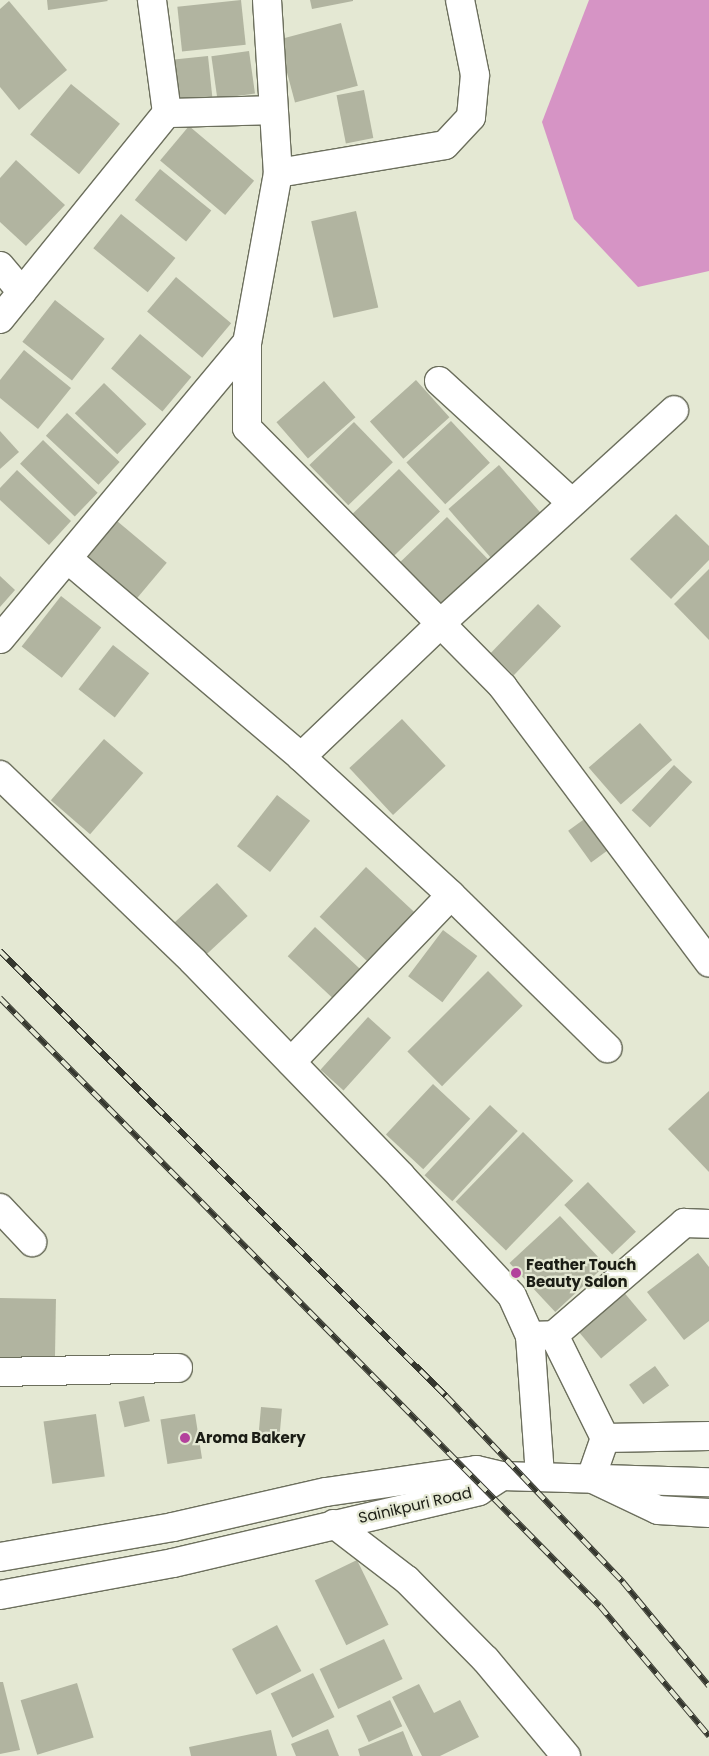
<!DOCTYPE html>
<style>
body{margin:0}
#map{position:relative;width:709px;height:1756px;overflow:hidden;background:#e4e8d3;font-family:Poppins,sans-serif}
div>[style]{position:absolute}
.water>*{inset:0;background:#d694c5}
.building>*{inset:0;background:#b1b4a0;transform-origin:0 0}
.roads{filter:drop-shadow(1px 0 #6c6f5d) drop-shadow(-1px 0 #6c6f5d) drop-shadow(0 1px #6c6f5d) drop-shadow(0 -1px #6c6f5d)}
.minor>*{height:28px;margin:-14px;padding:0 14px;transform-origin:14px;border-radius:14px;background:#fff}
.major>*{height:28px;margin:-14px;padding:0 14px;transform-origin:14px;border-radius:14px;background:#fff}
.rail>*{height:5.5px;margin-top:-2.75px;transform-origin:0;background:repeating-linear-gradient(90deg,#e4e8d3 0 11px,#35372e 0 22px);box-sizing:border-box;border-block:1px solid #35372e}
.dots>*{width:14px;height:14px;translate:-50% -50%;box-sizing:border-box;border:2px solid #e4e8d3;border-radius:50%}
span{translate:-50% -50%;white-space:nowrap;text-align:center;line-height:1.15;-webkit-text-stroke:4.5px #e4e8d3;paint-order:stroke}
.poi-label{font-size:15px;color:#1b1d15;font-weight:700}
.left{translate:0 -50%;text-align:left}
.street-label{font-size:15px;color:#1b1d15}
</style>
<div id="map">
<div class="water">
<i style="clip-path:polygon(589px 0,709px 0,709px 271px,638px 287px,574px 219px,542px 122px)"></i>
</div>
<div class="building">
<i style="clip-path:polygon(47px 0,107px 0,108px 1px,48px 10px)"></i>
<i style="left:241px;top:0;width:45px;height:64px;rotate:84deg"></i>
<i style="clip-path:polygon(310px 0,353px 0,353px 1px,312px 9px)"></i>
<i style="clip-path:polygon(9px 1px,67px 70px,19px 110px,0 87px,0 9px)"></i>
<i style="left:341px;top:23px;width:65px;height:65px;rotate:75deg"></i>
<i style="left:249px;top:51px;width:43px;height:38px;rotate:82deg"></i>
<i style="left:208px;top:56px;width:45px;height:34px;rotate:84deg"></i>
<i style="left:71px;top:84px;width:63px;height:65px;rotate:39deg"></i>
<i style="left:364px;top:90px;width:49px;height:28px;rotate:79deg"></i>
<i style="left:189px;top:126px;width:85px;height:45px;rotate:40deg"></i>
<i style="clip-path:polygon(16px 160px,65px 205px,26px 246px,0 222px,0 178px)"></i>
<i style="left:160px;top:169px;width:66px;height:40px;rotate:39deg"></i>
<i style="left:356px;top:211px;width:99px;height:46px;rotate:77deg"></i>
<i style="left:121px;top:214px;width:70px;height:44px;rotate:39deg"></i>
<i style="left:176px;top:277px;width:72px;height:45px;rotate:40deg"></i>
<i style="left:55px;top:300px;width:63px;height:53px;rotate:38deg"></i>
<i style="left:140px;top:334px;width:67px;height:45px;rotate:40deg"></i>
<i style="clip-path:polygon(24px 350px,71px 388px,38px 429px,0 398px,0 380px)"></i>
<i style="left:416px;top:380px;width:50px;height:62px;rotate:48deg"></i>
<i style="left:324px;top:381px;width:48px;height:63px;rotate:49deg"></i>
<i style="left:104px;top:383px;width:59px;height:42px;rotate:44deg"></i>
<i style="left:67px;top:413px;width:72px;height:31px;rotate:43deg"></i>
<i style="left:451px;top:421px;width:57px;height:61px;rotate:47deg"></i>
<i style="left:354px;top:422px;width:56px;height:62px;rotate:46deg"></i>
<i style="clip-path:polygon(0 431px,19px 452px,0 469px)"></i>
<i style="left:43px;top:440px;width:76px;height:33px;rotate:44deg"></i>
<i style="left:499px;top:465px;width:67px;height:67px;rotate:49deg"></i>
<i style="left:399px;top:469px;width:59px;height:66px;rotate:46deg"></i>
<i style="clip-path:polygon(17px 470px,71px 521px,49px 545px,0 500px,0 488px)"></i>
<i style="clip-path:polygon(676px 514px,709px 546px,709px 560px,671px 599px,630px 559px)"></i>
<i style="left:447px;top:517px;width:62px;height:66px;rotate:46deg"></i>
<i style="left:117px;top:521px;width:65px;height:50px;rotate:40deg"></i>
<i style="clip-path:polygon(709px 569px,709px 640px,674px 604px)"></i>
<i style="clip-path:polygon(0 576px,15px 590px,0 607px)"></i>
<i style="left:61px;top:596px;width:51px;height:64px;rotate:38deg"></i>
<i style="left:538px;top:604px;width:32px;height:68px;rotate:44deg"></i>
<i style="left:113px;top:645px;width:46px;height:56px;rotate:38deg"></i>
<i style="left:402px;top:719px;width:64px;height:72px;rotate:47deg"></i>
<i style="left:640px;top:723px;width:49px;height:68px;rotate:49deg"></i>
<i style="left:104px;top:739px;width:52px;height:81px;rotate:41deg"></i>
<i style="left:674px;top:765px;width:25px;height:62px;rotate:43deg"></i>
<i style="left:277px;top:795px;width:42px;height:65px;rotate:38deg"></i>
<i style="left:590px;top:815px;width:39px;height:27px;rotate:54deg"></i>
<i style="left:366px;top:867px;width:67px;height:68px;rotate:43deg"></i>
<i style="left:217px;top:883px;width:45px;height:61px;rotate:47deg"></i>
<i style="left:315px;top:927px;width:65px;height:40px;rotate:43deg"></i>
<i style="left:443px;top:930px;width:43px;height:58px;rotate:37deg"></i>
<i style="left:488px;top:971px;width:49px;height:114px;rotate:45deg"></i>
<i style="left:368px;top:1017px;width:31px;height:71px;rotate:42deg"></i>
<i style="left:433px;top:1084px;width:51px;height:69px;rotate:43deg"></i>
<i style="clip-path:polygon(709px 1091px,709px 1172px,668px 1129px)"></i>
<i style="left:490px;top:1105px;width:38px;height:96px;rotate:43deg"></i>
<i style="left:523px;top:1132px;width:70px;height:97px;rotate:44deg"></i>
<i style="left:588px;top:1182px;width:69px;height:33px;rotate:46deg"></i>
<i style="left:560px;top:1216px;width:67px;height:69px;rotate:47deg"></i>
<i style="clip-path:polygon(698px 1253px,709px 1267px,709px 1321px,684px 1340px,647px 1292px)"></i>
<i style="left:622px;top:1290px;width:39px;height:60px;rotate:50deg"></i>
<i style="left:0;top:1298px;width:56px;height:60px;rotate:1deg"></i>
<i style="left:655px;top:1366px;width:24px;height:32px;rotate:54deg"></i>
<i style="left:144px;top:1396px;width:26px;height:26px;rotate:77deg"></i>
<i style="left:261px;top:1407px;width:21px;height:33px;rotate:5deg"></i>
<i style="left:96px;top:1414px;width:63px;height:53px;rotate:82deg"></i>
<i style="left:195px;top:1414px;width:45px;height:35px;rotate:81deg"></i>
<i style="left:357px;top:1560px;width:72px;height:47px;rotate:64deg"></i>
<i style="left:277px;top:1625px;width:52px;height:51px;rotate:62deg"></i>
<i style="left:384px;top:1639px;width:44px;height:71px;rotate:65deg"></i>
<i style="left:313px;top:1673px;width:49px;height:47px;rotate:64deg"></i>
<i style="clip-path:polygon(0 1682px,3px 1682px,20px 1750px,0 1754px)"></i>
<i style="left:77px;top:1683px;width:57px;height:59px;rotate:73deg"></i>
<i style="clip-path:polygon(419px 1684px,434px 1713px,460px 1700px,479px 1737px,440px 1756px,422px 1756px,392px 1697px)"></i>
<i style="left:390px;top:1700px;width:29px;height:37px;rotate:65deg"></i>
<i style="clip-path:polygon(328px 1729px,339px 1756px,296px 1756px,291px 1744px)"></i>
<i style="clip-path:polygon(271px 1730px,277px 1756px,191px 1756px,189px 1747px)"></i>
<i style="clip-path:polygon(403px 1731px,413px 1756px,360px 1756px,358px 1749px)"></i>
</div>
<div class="roads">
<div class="minor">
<i style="left:267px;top:0;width:173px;rotate:86.4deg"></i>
<i style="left:278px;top:173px;width:173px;rotate:100.3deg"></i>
<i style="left:247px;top:343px;width:85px;rotate:90deg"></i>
<i style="left:247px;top:428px;width:364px;rotate:45.3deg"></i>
<i style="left:503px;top:687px;width:344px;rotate:53.2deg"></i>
<i style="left:167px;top:113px;width:105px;rotate:-1.6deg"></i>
<i style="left:278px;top:173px;width:169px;rotate:-9.5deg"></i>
<i style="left:445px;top:145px;width:38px;rotate:-47deg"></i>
<i style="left:471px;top:117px;width:42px;rotate:-84.6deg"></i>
<i style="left:475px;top:75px;width:76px;rotate:-101.3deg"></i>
<i style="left:0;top:266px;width:34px;rotate:50deg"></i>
<i style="left:0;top:319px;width:265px;rotate:-51deg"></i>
<i style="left:167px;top:113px;width:114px;rotate:-97.6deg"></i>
<i style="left:439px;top:381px;width:180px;rotate:42.5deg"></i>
<i style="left:69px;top:560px;width:304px;rotate:40.3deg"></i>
<i style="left:301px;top:757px;width:204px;rotate:42.6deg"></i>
<i style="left:451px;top:895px;width:219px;rotate:44.4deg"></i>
<i style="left:0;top:639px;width:386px;rotate:-50.2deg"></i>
<i style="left:301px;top:757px;width:192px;rotate:-43.7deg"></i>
<i style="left:440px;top:624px;width:317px;rotate:-42.4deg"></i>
<i style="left:0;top:775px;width:268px;rotate:43.9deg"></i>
<i style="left:193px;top:961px;width:299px;rotate:45.9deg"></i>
<i style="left:401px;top:1176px;width:163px;rotate:47.2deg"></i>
<i style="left:512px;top:1296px;width:44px;rotate:65.8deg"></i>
<i style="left:530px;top:1336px;width:141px;rotate:85.9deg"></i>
<i style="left:291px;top:1062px;width:231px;rotate:-46.2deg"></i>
<i style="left:0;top:1208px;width:47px;rotate:46.7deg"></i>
<i style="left:554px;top:1335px;width:172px;rotate:-40.7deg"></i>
<i style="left:684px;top:1223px;width:25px;rotate:2deg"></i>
<i style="left:530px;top:1336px;width:24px;rotate:-2deg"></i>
<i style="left:554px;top:1335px;width:115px;rotate:63.7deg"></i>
<i style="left:605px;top:1438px;width:42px;rotate:109.3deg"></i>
<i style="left:591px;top:1478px;width:74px;rotate:25.5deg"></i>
<i style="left:658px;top:1510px;width:51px;rotate:3.4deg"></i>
<i style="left:0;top:1372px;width:178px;rotate:-1.3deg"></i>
<i style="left:605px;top:1438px;width:104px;rotate:-1.1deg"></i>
<i style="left:334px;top:1524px;width:92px;rotate:37.5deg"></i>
<i style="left:407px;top:1580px;width:112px;rotate:45.4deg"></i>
<i style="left:486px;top:1660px;width:125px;rotate:50.2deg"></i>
</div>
<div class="major">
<i style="left:0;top:1557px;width:176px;rotate:-9.8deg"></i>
<i style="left:173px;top:1527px;width:157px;rotate:-12.9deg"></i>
<i style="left:326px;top:1492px;width:152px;rotate:-8.3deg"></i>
<i style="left:476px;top:1470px;width:27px;rotate:13deg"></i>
<i style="left:502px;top:1476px;width:207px;rotate:1.7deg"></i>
<i style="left:0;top:1595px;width:176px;rotate:-10.5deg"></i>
<i style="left:173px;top:1563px;width:314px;rotate:-13.2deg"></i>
<i style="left:479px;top:1491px;width:27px;rotate:-33deg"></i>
</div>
</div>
<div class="rail">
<i style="left:0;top:951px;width:630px;rotate:44.94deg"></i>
<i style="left:446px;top:1396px;width:257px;rotate:46.4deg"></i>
<i style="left:623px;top:1582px;width:135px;rotate:50.4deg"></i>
<i style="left:0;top:998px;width:854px;rotate:45.38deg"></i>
<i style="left:600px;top:1606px;width:170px;rotate:50deg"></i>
</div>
<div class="dots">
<i style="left:516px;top:1273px;background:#b3419c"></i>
<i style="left:185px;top:1438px;background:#b3419c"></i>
</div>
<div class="poi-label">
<span class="left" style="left:526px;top:1273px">Feather Touch<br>Beauty Salon</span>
<span class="left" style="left:195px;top:1438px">Aroma Bakery</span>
</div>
<div class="street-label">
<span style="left:415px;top:1505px;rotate:-13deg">Sainikpuri Road</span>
</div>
</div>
